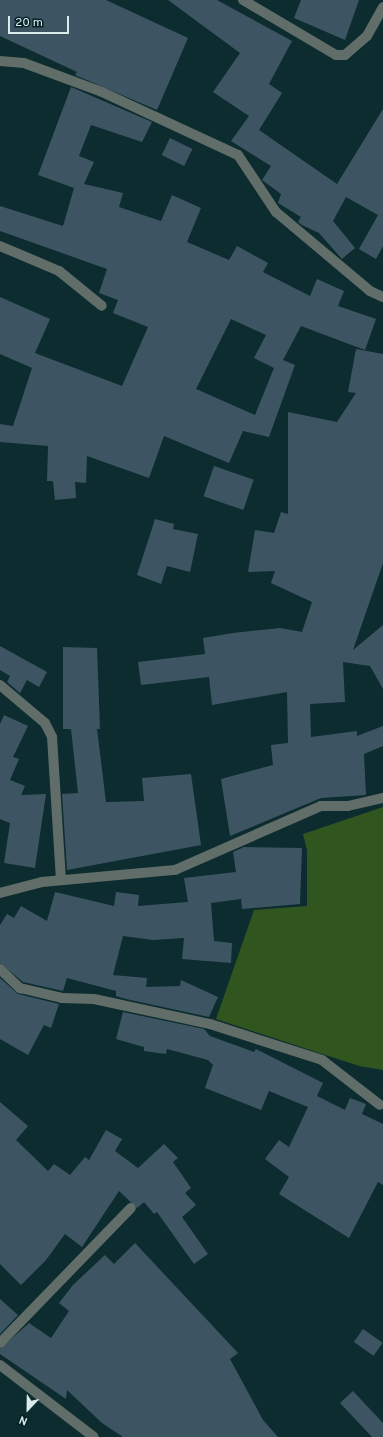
<!DOCTYPE html>
<style>
body{margin:0}
#map{position:relative;width:383px;height:1437px;overflow:hidden;background:#0c2c2f;font-family:Overpass,sans-serif}
div>[style]{position:absolute}
.green>*{inset:0;background:#30551f}
.building>*{inset:0;background:#3d5563;transform-origin:0 0}
.minor>*{height:10px;margin:-5px;padding:0 5px;transform-origin:5px;border-radius:5px;background:#616d68}
span{translate:-50% -50%;white-space:nowrap;text-align:center;line-height:1.15;-webkit-text-stroke:3px #022225;paint-order:stroke}
.north{position:absolute;left:8px;top:1389px;width:40px;height:40px;-webkit-text-stroke:3px #022225;paint-order:stroke;rotate:202deg;font-size:11px;font-weight:700;line-height:16px;text-align:center;color:#daebec}
.north::after{content:'';display:block;margin:auto;width:14px;height:18px;background:#daebec;clip-path:polygon(50% 0,100% 100%,50% 72%,0 100%)}
.scale{position:absolute;left:8px;top:16px;width:61px;height:18px;box-sizing:border-box;border:2px solid #daebec;border-top:0;padding-left:5px;font-size:12px;line-height:14px;white-space:nowrap;color:#daebec;-webkit-text-stroke:3px #022225;paint-order:stroke}
</style>
<div id="map">
<div class="green">
<i style="clip-path:polygon(383px 807px,383px 1070px,359px 1066px,216px 1019px,254px 910px,307px 906px,307px 850px,303px 834px)"></i>
</div>
<div class="building">
<i style="clip-path:polygon(0 0,106px 0,188px 38px,157px 110px,75px 75px,77px 72px,0 36px)"></i>
<i style="clip-path:polygon(168px 0,217px 0,292px 41px,269px 84px,282px 93px,259px 130px,337px 184px,383px 109px,383px 246px,376px 259px,359px 249px,378px 215px,346px 197px,333px 221px,355px 248px,342px 259px,319px 233px,302px 225px,298px 222px,301px 217px,278px 203px,281px 194px,262px 180px,271px 166px,231px 141px,249px 116px,213px 92px,240px 53px)"></i>
<i style="clip-path:polygon(301px 0,359px 0,345px 40px,294px 18px)"></i>
<i style="clip-path:polygon(evenodd,71px 87px,152px 122px,142px 142px,91px 125px,79px 156px,94px 162px,84px 184px,123px 193px,119px 207px,161px 221px,172px 195px,201px 208px,187px 242px,229px 260px,237px 246px,268px 263px,263px 272px,310px 296px,317px 279px,344px 291px,338px 306px,376px 319px,365px 350px,301px 326px,283px 360px,295px 365px,269px 437px,243px 431px,229px 463px,164px 436px,149px 478px,87px 456px,86px 483px,75px 482px,76px 498px,55px 500px,53px 481px,47px 481px,48px 446px,0 442px,0 424px,13px 426px,32px 368px,0 354px,0 297px,50px 319px,35px 353px,122px 386px,148px 327px,113px 313px,118px 300px,99px 293px,107px 269px,0 231px,0 206px,63px 226px,74px 188px,38px 175px,71px 87px,231px 319px,266px 335px,254px 358px,274px 368px,255px 415px,196px 389px,231px 319px)"></i>
<i style="left:170px;top:138px;width:25px;height:19px;rotate:26deg"></i>
<i style="clip-path:polygon(356px 349px,383px 354px,383px 563px,353px 650px,383px 625px,383px 689px,370px 666px,343px 662px,345px 702px,310px 704px,311px 737px,357px 731px,357px 736px,383px 726px,383px 746px,364px 754px,366px 795px,321px 798px,230px 836px,221px 779px,273px 765px,271px 745px,288px 743px,287px 692px,212px 705px,209px 677px,141px 685px,138px 662px,205px 654px,203px 638px,233px 633px,280px 628px,302px 632px,312px 602px,271px 583px,275px 571px,248px 572px,255px 530px,274px 533px,281px 512px,288px 514px,288px 412px,337px 422px,356px 393px,348px 392px)"></i>
<i style="left:214px;top:466px;width:42px;height:32px;rotate:19deg"></i>
<i style="clip-path:polygon(155px 519px,174px 524px,173px 529px,198px 534px,190px 572px,167px 566px,161px 584px,137px 575px)"></i>
<i style="clip-path:polygon(0 646px,47px 672px,39px 687px,27px 680px,20px 693px,7px 682px,10px 676px,0 670px)"></i>
<i style="clip-path:polygon(63px 647px,97px 648px,100px 729px,97px 729px,106px 802px,144px 801px,142px 778px,191px 774px,201px 845px,67px 870px,62px 794px,78px 793px,71px 729px,63px 729px)"></i>
<i style="clip-path:polygon(4px 715px,28px 726px,13px 757px,19px 759px,10px 780px,25px 786px,21px 795px,46px 794px,35px 868px,4px 863px,10px 823px,0 819px,0 724px)"></i>
<i style="clip-path:polygon(244px 847px,302px 848px,300px 904px,242px 909px,241px 899px,211px 903px,214px 941px,232px 943px,231px 963px,182px 959px,184px 938px,153px 940px,123px 936px,113px 975px,147px 978px,146px 987px,180px 986px,181px 980px,218px 997px,209px 1017px,126px 999px,116px 996px,116px 991px,67px 978px,63px 991px,23px 982px,0 963px,0 925px,7px 914px,14px 918px,21px 906px,47px 921px,55px 892px,114px 906px,116px 892px,139px 895px,138px 906px,188px 902px,184px 878px,236px 872px,233px 852px)"></i>
<i style="clip-path:polygon(0 978px,18px 994px,59px 1004px,51px 1028px,44px 1025px,28px 1055px,0 1039px)"></i>
<i style="clip-path:polygon(123px 1012px,204px 1029px,210px 1036px,254px 1052px,256px 1049px,323px 1083px,317px 1096px,345px 1110px,350px 1098px,366px 1104px,362px 1114px,383px 1124px,383px 1185px,378px 1182px,349px 1238px,279px 1194px,289px 1177px,265px 1159px,279px 1140px,289px 1147px,308px 1107px,269px 1091px,261px 1110px,205px 1088px,213px 1065px,208px 1060px,167px 1049px,166px 1054px,144px 1051px,144px 1047px,116px 1039px)"></i>
<i style="clip-path:polygon(0 1102px,28px 1126px,16px 1140px,48px 1171px,54px 1164px,70px 1175px,85px 1157px,89px 1160px,106px 1130px,122px 1139px,115px 1151px,138px 1168px,164px 1144px,178px 1158px,173px 1162px,191px 1188px,185px 1193px,196px 1205px,182px 1217px,208px 1254px,194px 1264px,157px 1212px,154px 1214px,144px 1202px,137px 1208px,119px 1191px,82px 1247px,65px 1234px,46px 1260px,21px 1285px,0 1264px)"></i>
<i style="clip-path:polygon(135px 1243px,238px 1353px,230px 1359px,263px 1420px,278px 1437px,123px 1437px,102px 1423px,67px 1390px,66px 1399px,0 1354px,0 1349px,29px 1323px,51px 1338px,69px 1311px,59px 1303px,73px 1285px,105px 1255px,114px 1264px)"></i>
<i style="clip-path:polygon(0 1299px,18px 1315px,0 1334px)"></i>
<i style="left:363px;top:1329px;width:24px;height:16px;rotate:35deg"></i>
<i style="clip-path:polygon(353px 1391px,383px 1423px,383px 1437px,372px 1437px,340px 1403px)"></i>
</div>
<div class="minor">
<i style="left:243px;top:0;width:108px;rotate:30.6deg"></i>
<i style="left:336px;top:55px;width:9px"></i>
<i style="left:345px;top:55px;width:29px;rotate:-41deg"></i>
<i style="left:367px;top:36px;width:33px;rotate:-61deg"></i>
<i style="left:0;top:61px;width:24px;rotate:5deg"></i>
<i style="left:24px;top:63px;width:83px;rotate:20.4deg"></i>
<i style="left:102px;top:92px;width:150px;rotate:24.9deg"></i>
<i style="left:238px;top:155px;width:69px;rotate:56.3deg"></i>
<i style="left:276px;top:212px;width:123px;rotate:40deg"></i>
<i style="left:370px;top:291px;width:14px;rotate:25deg"></i>
<i style="left:0;top:246px;width:64px;rotate:23deg"></i>
<i style="left:59px;top:271px;width:55px;rotate:39.1deg"></i>
<i style="left:0;top:685px;width:59px;rotate:40.2deg"></i>
<i style="left:45px;top:723px;width:16px;rotate:63deg"></i>
<i style="left:52px;top:737px;width:143px;rotate:86.4deg"></i>
<i style="left:0;top:893px;width:43px;rotate:-14.7deg"></i>
<i style="left:42px;top:882px;width:134px;rotate:-5.2deg"></i>
<i style="left:175px;top:870px;width:159px;rotate:-23.7deg"></i>
<i style="left:321px;top:806px;width:27px"></i>
<i style="left:348px;top:806px;width:36px;rotate:-13deg"></i>
<i style="left:0;top:969px;width:28px;rotate:44deg"></i>
<i style="left:20px;top:988px;width:43px;rotate:13.4deg"></i>
<i style="left:62px;top:998px;width:32px;rotate:2deg"></i>
<i style="left:94px;top:999px;width:119px;rotate:12.2deg"></i>
<i style="left:210px;top:1024px;width:118px;rotate:17.8deg"></i>
<i style="left:322px;top:1060px;width:73px;rotate:37.8deg"></i>
<i style="left:0;top:1343px;width:188px;rotate:-45.9deg"></i>
<i style="left:0;top:1365px;width:118px;rotate:37.5deg"></i>
</div>
<div class="north">N</div>
<div class="scale">20 m</div>
</div>
